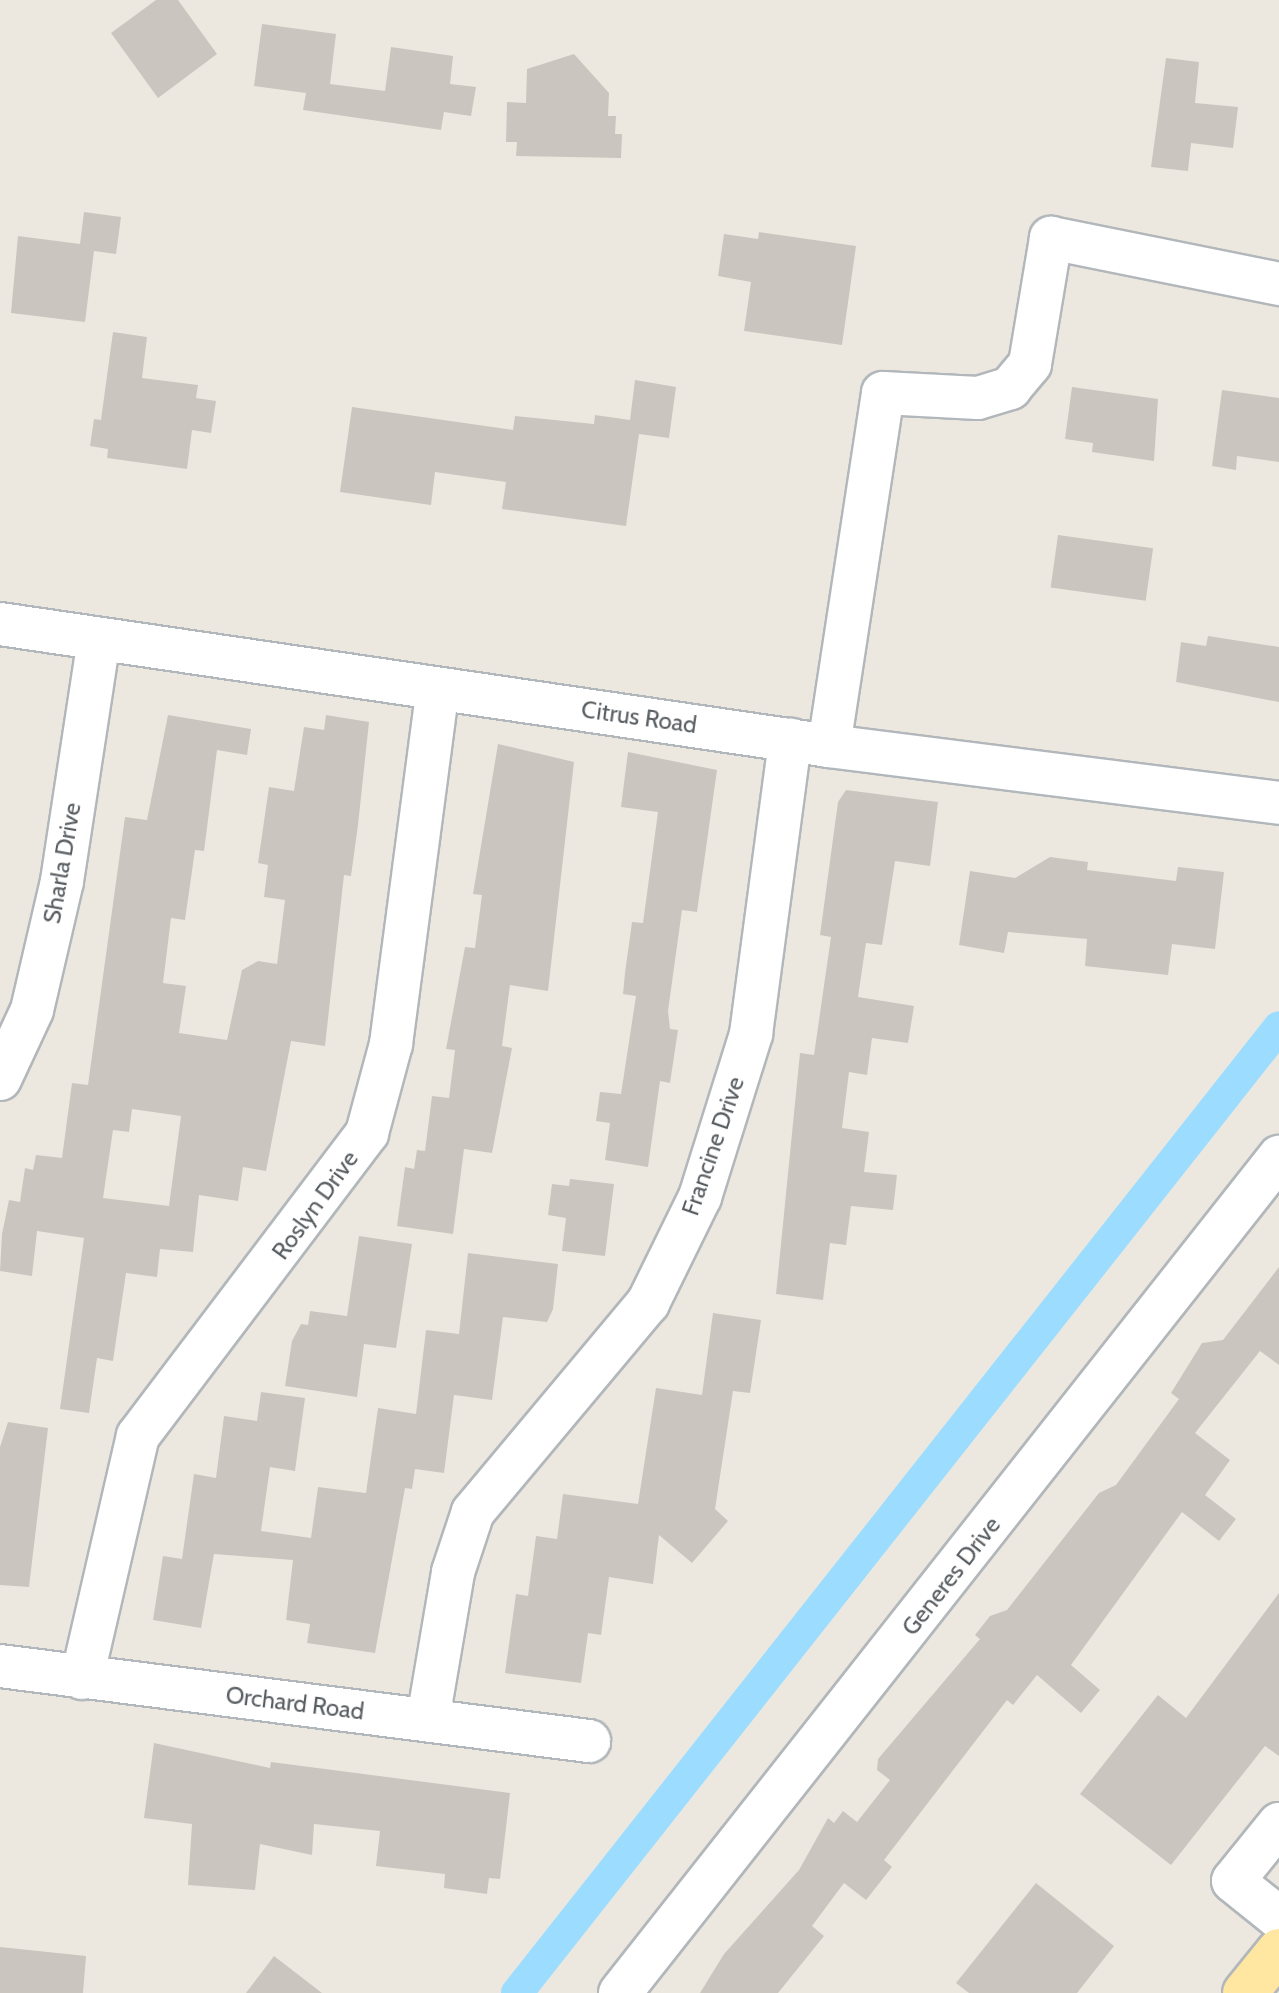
<!DOCTYPE html>
<style>
body{margin:0}
#map{position:relative;width:1279px;height:1993px;overflow:hidden;background:#ede8df;font-family:Cabin,sans-serif}
div>[style]{position:absolute}
.canal>*{height:32px;margin:-16px;padding:0 16px;transform-origin:16px;border-radius:16px;background:#9cddff}
.building>*{inset:0;background:#cac5be;transform-origin:0 0}
.roads{filter:drop-shadow(2px 0 #b2b7bb) drop-shadow(-2px 0 #b2b7bb) drop-shadow(0 2px #b2b7bb) drop-shadow(0 -2px #b2b7bb)}
.minor>*{height:42px;margin:-21px;padding:0 21px;transform-origin:21px;border-radius:21px;background:#fff}
.major>*{height:44px;margin:-22px;padding:0 22px;transform-origin:22px;border-radius:22px;background:#ffe7a1}
span{translate:-50% -50%;white-space:nowrap;text-align:center;line-height:1.15;-webkit-text-stroke:7px #fff;paint-order:stroke}
.street-label{font-size:24px;color:#585d61}
</style>
<div id="map">
<div class="canal">
<i style="left:517px;top:1993px;width:1230px;rotate:-51.73deg"></i>
</div>
<div class="building">
<i style="clip-path:polygon(156px 0,178px 0,217px 54px,158px 98px,111px 33px)"></i>
<i style="clip-path:polygon(262px 24px,336px 34px,330px 84px,385px 91px,391px 47px,453px 56px,450px 84px,476px 87px,471px 116px,444px 112px,441px 130px,303px 110px,306px 93px,254px 86px)"></i>
<i style="clip-path:polygon(574px 54px,609px 93px,608px 116px,616px 116px,615px 134px,622px 134px,621px 158px,516px 156px,517px 142px,506px 142px,507px 102px,526px 103px,527px 69px)"></i>
<i style="clip-path:polygon(1166px 58px,1199px 62px,1195px 103px,1238px 107px,1233px 148px,1191px 143px,1188px 171px,1151px 167px)"></i>
<i style="clip-path:polygon(84px 212px,121px 217px,116px 254px,94px 251px,85px 322px,11px 313px,18px 236px,80px 244px)"></i>
<i style="clip-path:polygon(759px 232px,856px 246px,842px 345px,744px 331px,751px 282px,718px 276px,724px 234px,758px 239px)"></i>
<i style="clip-path:polygon(113px 332px,147px 337px,142px 378px,198px 385px,196px 398px,216px 401px,211px 433px,192px 430px,187px 469px,107px 458px,108px 449px,90px 446px,94px 419px,101px 420px)"></i>
<i style="clip-path:polygon(635px 380px,676px 387px,669px 438px,639px 434px,626px 526px,502px 509px,506px 482px,435px 472px,431px 505px,340px 492px,352px 407px,513px 430px,515px 416px,594px 424px,595px 415px,630px 420px)"></i>
<i style="clip-path:polygon(1072px 387px,1158px 399px,1154px 461px,1092px 452px,1093px 443px,1065px 439px)"></i>
<i style="clip-path:polygon(1222px 390px,1279px 398px,1279px 462px,1237px 456px,1236px 470px,1212px 466px)"></i>
<i style="left:1058px;top:535px;width:96px;height:53px;rotate:8deg"></i>
<i style="clip-path:polygon(1208px 636px,1279px 647px,1279px 702px,1176px 682px,1181px 642px,1206px 646px)"></i>
<i style="clip-path:polygon(evenodd,168px 715px,251px 729px,247px 755px,217px 750px,204px 851px,195px 850px,185px 920px,171px 918px,163px 983px,186px 986px,179px 1033px,227px 1040px,242px 970px,258px 961px,277px 964px,285px 900px,264px 897px,268px 865px,258px 863px,269px 787px,294px 791px,304px 727px,324px 730px,326px 715px,369px 722px,358px 825px,351px 876px,344px 875px,325px 1046px,291px 1041px,266px 1171px,243px 1167px,238px 1201px,199px 1195px,193px 1252px,160px 1249px,157px 1277px,126px 1273px,113px 1361px,97px 1358px,89px 1413px,60px 1409px,84px 1238px,37px 1231px,32px 1276px,0 1271px,2px 1234px,9px 1200px,20px 1202px,25px 1168px,33px 1170px,36px 1155px,62px 1158px,72px 1083px,88px 1085px,125px 817px,147px 820px,168px 715px,132px 1109px,181px 1116px,169px 1206px,103px 1198px,113px 1130px,129px 1132px,132px 1109px)"></i>
<i style="clip-path:polygon(498px 744px,574px 762px,548px 991px,510px 985px,502px 1046px,512px 1048px,492px 1153px,464px 1149px,453px 1234px,397px 1226px,405px 1167px,414px 1169px,417px 1150px,425px 1151px,432px 1096px,449px 1098px,455px 1050px,446px 1049px,465px 947px,475px 948px,482px 895px,473px 894px)"></i>
<i style="clip-path:polygon(628px 752px,717px 770px,697px 912px,682px 910px,668px 1011px,670px 1029px,678px 1030px,670px 1083px,660px 1081px,648px 1167px,605px 1160px,610px 1123px,596px 1121px,600px 1092px,621px 1094px,636px 996px,623px 994px,625px 973px,632px 922px,643px 923px,658px 812px,621px 807px)"></i>
<i style="clip-path:polygon(846px 790px,938px 802px,930px 866px,895px 861px,882px 945px,866px 943px,858px 997px,914px 1006px,908px 1043px,872px 1038px,867px 1075px,849px 1072px,842px 1128px,869px 1132px,864px 1172px,897px 1175px,893px 1210px,851px 1206px,846px 1245px,830px 1243px,823px 1300px,776px 1294px,800px 1053px,814px 1055px,831px 937px,820px 935px,838px 802px)"></i>
<i style="clip-path:polygon(1050px 857px,1088px 862px,1087px 870px,1176px 881px,1178px 867px,1224px 872px,1215px 949px,1172px 944px,1168px 975px,1085px 966px,1087px 939px,1008px 932px,1004px 953px,959px 945px,970px 871px,1015px 878px)"></i>
<i style="clip-path:polygon(570px 1179px,614px 1184px,605px 1256px,562px 1251px,566px 1218px,548px 1215px,552px 1184px,569px 1186px)"></i>
<i style="clip-path:polygon(359px 1236px,412px 1244px,396px 1348px,364px 1344px,357px 1397px,285px 1386px,292px 1341px,301px 1324px,308px 1325px,310px 1311px,347px 1316px)"></i>
<i style="clip-path:polygon(468px 1253px,558px 1264px,553px 1309px,547px 1322px,503px 1317px,492px 1400px,454px 1395px,444px 1473px,415px 1469px,412px 1489px,405px 1488px,375px 1653px,307px 1643px,310px 1624px,286px 1620px,293px 1560px,214px 1554px,201px 1628px,153px 1620px,163px 1556px,182px 1559px,194px 1474px,216px 1478px,224px 1416px,257px 1421px,261px 1392px,305px 1398px,295px 1471px,270px 1467px,261px 1531px,311px 1538px,318px 1487px,366px 1493px,378px 1408px,416px 1414px,426px 1330px,459px 1334px)"></i>
<i style="clip-path:polygon(1279px 1267px,1279px 1365px,1260px 1351px,1195px 1433px,1230px 1460px,1205px 1495px,1236px 1519px,1219px 1541px,1182px 1512px,1071px 1665px,1100px 1690px,1081px 1713px,1037px 1675px,1013px 1705px,1007px 1700px,884px 1860px,892px 1867px,866px 1900px,844px 1883px,812px 1926px,824px 1936px,778px 1993px,700px 1993px,724px 1954px,799px 1870px,828px 1818px,834px 1823px,843px 1811px,857px 1822px,890px 1780px,877px 1770px,878px 1759px,980px 1639px,975px 1635px,990px 1616px,1007px 1610px,1099px 1493px,1116px 1485px,1179px 1399px,1171px 1393px,1202px 1343px,1223px 1340px)"></i>
<i style="clip-path:polygon(713px 1313px,761px 1320px,750px 1393px,733px 1391px,715px 1509px,728px 1521px,692px 1563px,659px 1535px,653px 1584px,609px 1577px,601px 1635px,588px 1633px,581px 1683px,505px 1673px,516px 1594px,528px 1596px,536px 1536px,557px 1539px,563px 1494px,638px 1504px,656px 1388px,702px 1395px)"></i>
<i style="clip-path:polygon(8px 1422px,48px 1428px,29px 1587px,0 1585px,0 1447px)"></i>
<i style="clip-path:polygon(1279px 1593px,1279px 1756px,1265px 1746px,1171px 1865px,1080px 1794px,1158px 1695px,1186px 1718px)"></i>
<i style="clip-path:polygon(154px 1743px,270px 1768px,271px 1762px,510px 1793px,500px 1879px,489px 1878px,487px 1894px,444px 1888px,445px 1874px,376px 1866px,380px 1831px,314px 1824px,312px 1855px,260px 1844px,255px 1890px,188px 1885px,192px 1824px,144px 1818px)"></i>
<i style="clip-path:polygon(1036px 1883px,1114px 1946px,1077px 1993px,969px 1993px,956px 1983px)"></i>
<i style="clip-path:polygon(0 1947px,86px 1956px,83px 1993px,0 1993px)"></i>
<i style="clip-path:polygon(274px 1956px,322px 1993px,246px 1993px)"></i>
</div>
<div class="roads">
<div class="minor">
<i style="left:0;top:624px;width:838px;rotate:8.37deg"></i>
<i style="left:829px;top:746px;width:454px;rotate:7.2deg"></i>
<i style="left:829px;top:746px;width:357px;rotate:-81.3deg"></i>
<i style="left:883px;top:393px;width:95px;rotate:3deg"></i>
<i style="left:978px;top:398px;width:34px;rotate:-17deg"></i>
<i style="left:1010px;top:388px;width:31px;rotate:-50deg"></i>
<i style="left:1030px;top:364px;width:128px;rotate:-80.5deg"></i>
<i style="left:1051px;top:238px;width:233px;rotate:11.4deg"></i>
<i style="left:0;top:1079px;width:76px;rotate:-65.1deg"></i>
<i style="left:32px;top:1010px;width:132px;rotate:-76.9deg"></i>
<i style="left:62px;top:881px;width:245px;rotate:-81.3deg"></i>
<i style="left:0;top:1666px;width:594px;rotate:7.26deg"></i>
<i style="left:82px;top:1678px;width:248px;rotate:-77deg"></i>
<i style="left:138px;top:1436px;width:380px;rotate:-52.9deg"></i>
<i style="left:367px;top:1133px;width:92px;rotate:-74.9deg"></i>
<i style="left:391px;top:1044px;width:358px;rotate:-82.5deg"></i>
<i style="left:428px;top:1719px;width:149px;rotate:-80.3deg"></i>
<i style="left:453px;top:1572px;width:63px;rotate:-71.6deg"></i>
<i style="left:473px;top:1512px;width:273px;rotate:-50.1deg"></i>
<i style="left:648px;top:1303px;width:118px;rotate:-63.9deg"></i>
<i style="left:700px;top:1197px;width:171px;rotate:-72.6deg"></i>
<i style="left:751px;top:1034px;width:297px;rotate:-82.4deg"></i>
<i style="left:1279px;top:1824px;width:73px;rotate:128.9deg"></i>
<i style="left:1233px;top:1881px;width:59px;rotate:38.8deg"></i>
<i style="left:620px;top:1993px;width:1065px;rotate:-51.75deg"></i>
</div>
<div class="major">
<i style="left:1245px;top:1993px;width:54px;rotate:-51deg"></i>
</div>
</div>
<div class="street-label">
<span style="left:639px;top:717px;rotate:8deg">Citrus Road</span>
<span style="left:62px;top:863px;rotate:-80deg">Sharla Drive</span>
<span style="left:713px;top:1146px;rotate:-71deg">Francine Drive</span>
<span style="left:315px;top:1205px;rotate:-54deg">Roslyn Drive</span>
<span style="left:951px;top:1576px;rotate:-52deg">Generes Drive</span>
<span style="left:295px;top:1703px;rotate:7deg">Orchard Road</span>
</div>
</div>
